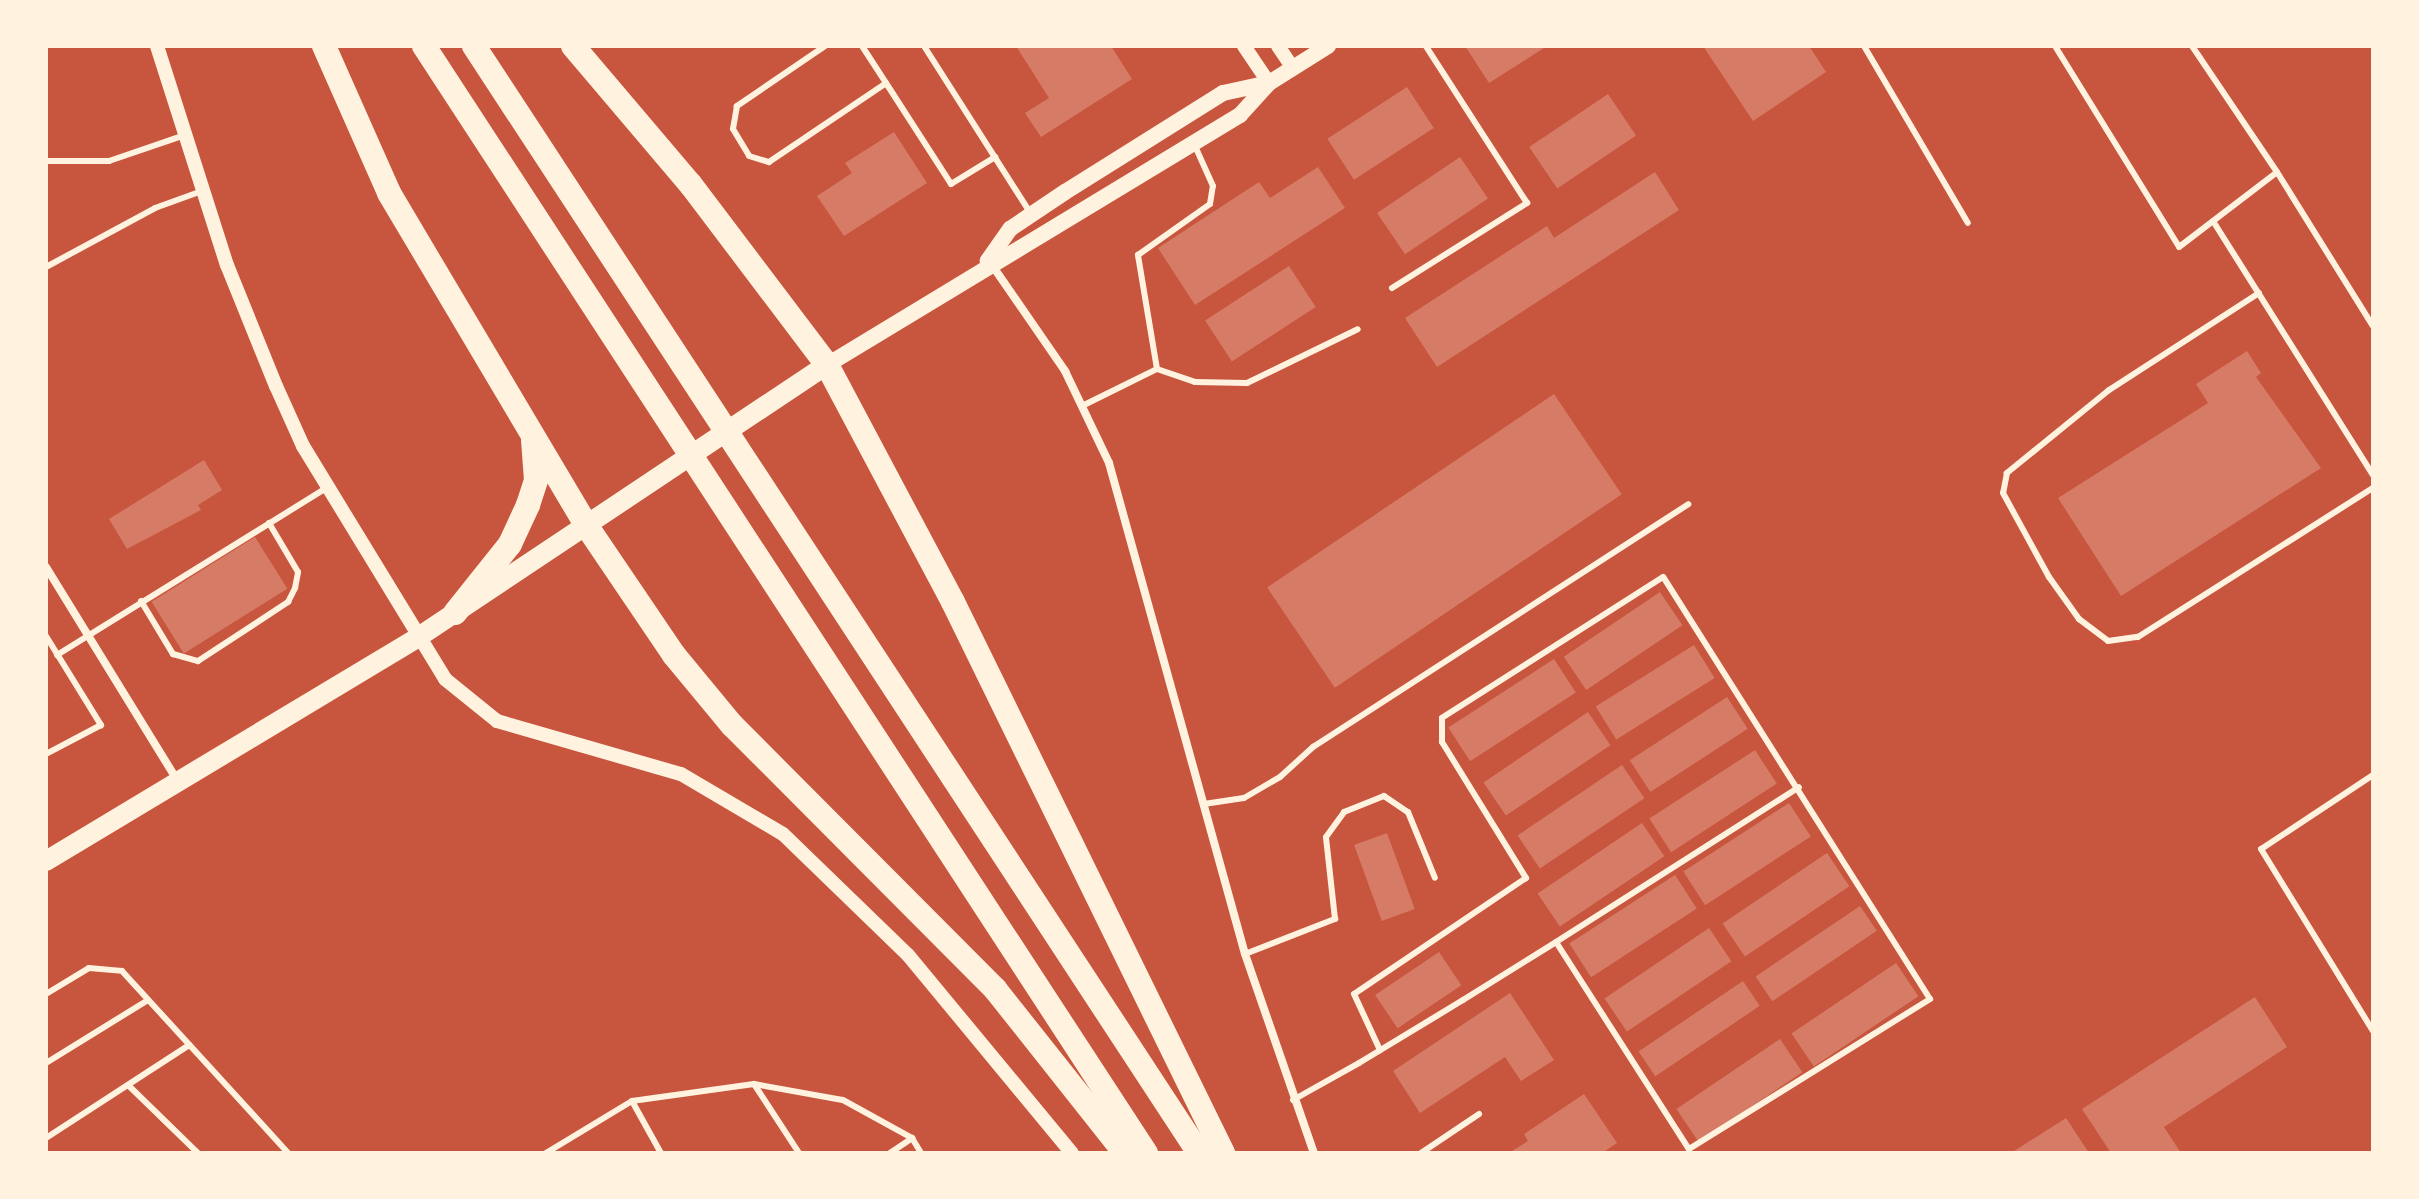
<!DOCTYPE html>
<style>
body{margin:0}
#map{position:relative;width:2419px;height:1199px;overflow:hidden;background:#c8553d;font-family:"Exo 2",sans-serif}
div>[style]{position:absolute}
.building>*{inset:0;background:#d67c66;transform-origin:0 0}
.service>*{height:6px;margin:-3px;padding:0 3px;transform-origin:3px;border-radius:3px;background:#fff3e0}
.minor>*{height:8px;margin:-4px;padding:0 4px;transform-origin:4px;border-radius:4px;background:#fff3e0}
.tertiary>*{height:14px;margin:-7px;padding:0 7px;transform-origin:7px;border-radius:7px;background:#fff3e0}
.secondary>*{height:16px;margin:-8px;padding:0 8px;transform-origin:8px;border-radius:8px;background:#fff3e0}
.primary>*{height:20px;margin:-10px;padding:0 10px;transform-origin:10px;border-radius:10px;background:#fff3e0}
.motorway>*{height:24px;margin:-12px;padding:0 12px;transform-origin:12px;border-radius:12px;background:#fff3e0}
span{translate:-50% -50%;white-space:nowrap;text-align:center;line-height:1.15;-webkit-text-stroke:6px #fff3e0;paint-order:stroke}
.frame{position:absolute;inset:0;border:48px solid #fff3e0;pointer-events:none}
</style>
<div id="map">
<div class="building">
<i style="clip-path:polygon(1016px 46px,1111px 46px,1132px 79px,1041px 137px,1025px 113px,1049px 98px)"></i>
<i style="clip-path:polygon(1465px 46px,1547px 46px,1489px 83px)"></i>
<i style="clip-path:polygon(1703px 46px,1809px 46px,1826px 72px,1753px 121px)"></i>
<i style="left:1407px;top:87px;width:49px;height:95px;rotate:57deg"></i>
<i style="left:1608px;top:94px;width:50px;height:95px;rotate:56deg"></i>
<i style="clip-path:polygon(894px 132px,927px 183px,844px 236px,817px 196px,852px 173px,845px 163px)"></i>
<i style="left:1460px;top:157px;width:50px;height:100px;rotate:56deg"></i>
<i style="clip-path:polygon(1318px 167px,1345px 208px,1195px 305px,1158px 248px,1259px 182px,1270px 198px)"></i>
<i style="clip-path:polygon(1655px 172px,1679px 210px,1437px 367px,1405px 318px,1547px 226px,1554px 238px)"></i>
<i style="left:1289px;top:266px;width:49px;height:100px;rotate:57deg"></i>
<i style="clip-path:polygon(2247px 351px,2261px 373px,2256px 377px,2321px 468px,2121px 596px,2058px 498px,2208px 403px,2196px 384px)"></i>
<i style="left:1554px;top:394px;width:121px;height:346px;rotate:56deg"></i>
<i style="clip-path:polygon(204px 460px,222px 490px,198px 505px,201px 510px,127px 549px,109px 519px)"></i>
<i style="left:255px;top:537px;width:61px;height:122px;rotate:58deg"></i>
<i style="left:1660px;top:592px;width:40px;height:116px;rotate:56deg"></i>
<i style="left:1694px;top:645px;width:39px;height:116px;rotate:58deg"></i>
<i style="left:1554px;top:659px;width:40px;height:126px;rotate:57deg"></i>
<i style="left:1727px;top:697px;width:38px;height:116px;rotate:57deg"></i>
<i style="left:1588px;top:712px;width:40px;height:126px;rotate:56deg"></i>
<i style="left:1755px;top:750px;width:40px;height:126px;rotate:57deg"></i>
<i style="left:1622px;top:765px;width:40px;height:126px;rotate:56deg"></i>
<i style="left:1789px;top:803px;width:40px;height:126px;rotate:57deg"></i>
<i style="left:1642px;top:823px;width:40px;height:126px;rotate:56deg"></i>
<i style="left:1387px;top:833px;width:81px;height:35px;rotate:70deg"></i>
<i style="left:1827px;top:853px;width:40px;height:126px;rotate:56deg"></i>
<i style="left:1675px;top:875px;width:40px;height:126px;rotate:57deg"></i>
<i style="left:1860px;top:906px;width:30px;height:126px;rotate:56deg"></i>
<i style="left:1709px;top:928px;width:40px;height:126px;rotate:56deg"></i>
<i style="left:1439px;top:952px;width:40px;height:77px;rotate:56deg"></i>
<i style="left:1896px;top:963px;width:40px;height:126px;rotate:56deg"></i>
<i style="left:1743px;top:981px;width:30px;height:126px;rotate:56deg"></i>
<i style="clip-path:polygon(1510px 993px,1554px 1060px,1521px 1081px,1505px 1057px,1420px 1113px,1393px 1071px)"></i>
<i style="clip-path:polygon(2255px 997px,2287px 1047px,2164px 1127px,2181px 1153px,2111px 1153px,2082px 1109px)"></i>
<i style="left:1780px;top:1039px;width:40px;height:125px;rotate:56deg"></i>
<i style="clip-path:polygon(1584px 1094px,1617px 1143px,1602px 1153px,1509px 1153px,1528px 1141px,1524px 1134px)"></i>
<i style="clip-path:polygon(2066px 1118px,2089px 1153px,2011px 1153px)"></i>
</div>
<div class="service">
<i style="left:825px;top:46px;width:107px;rotate:145.7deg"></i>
<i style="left:737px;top:106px;width:23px;rotate:100deg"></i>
<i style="left:733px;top:129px;width:31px;rotate:59deg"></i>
<i style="left:749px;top:156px;width:21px;rotate:17deg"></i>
<i style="left:769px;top:162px;width:141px;rotate:-34deg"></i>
<i style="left:886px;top:83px;width:120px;rotate:57.2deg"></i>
<i style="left:951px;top:184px;width:52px;rotate:-31.5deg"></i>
<i style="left:862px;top:46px;width:44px;rotate:57deg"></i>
<i style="left:924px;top:46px;width:199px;rotate:57.5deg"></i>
<i style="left:1864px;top:46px;width:205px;rotate:59.6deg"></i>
<i style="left:2055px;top:46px;width:236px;rotate:58.3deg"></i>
<i style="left:2179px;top:247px;width:123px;rotate:-37.4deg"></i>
<i style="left:2277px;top:172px;width:181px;rotate:58.1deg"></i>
<i style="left:2192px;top:46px;width:152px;rotate:56deg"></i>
<i style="left:46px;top:161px;width:63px"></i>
<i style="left:109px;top:161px;width:80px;rotate:-18.9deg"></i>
<i style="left:2213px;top:221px;width:300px;rotate:57.8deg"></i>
<i style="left:46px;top:267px;width:124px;rotate:-28.4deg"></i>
<i style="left:155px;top:208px;width:50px;rotate:-19.9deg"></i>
<i style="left:1392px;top:288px;width:160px;rotate:-32.2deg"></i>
<i style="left:1527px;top:203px;width:187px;rotate:-122.8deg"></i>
<i style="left:2259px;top:293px;width:179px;rotate:147.1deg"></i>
<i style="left:2109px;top:390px;width:132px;rotate:140.9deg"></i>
<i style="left:2007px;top:473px;width:20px;rotate:101deg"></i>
<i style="left:2003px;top:493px;width:96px;rotate:61.3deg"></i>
<i style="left:2049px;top:577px;width:52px;rotate:54.5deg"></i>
<i style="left:2079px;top:619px;width:36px;rotate:37deg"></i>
<i style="left:2108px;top:641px;width:30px;rotate:-8deg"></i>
<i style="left:2138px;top:637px;width:278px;rotate:-32.4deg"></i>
<i style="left:1157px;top:369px;width:40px;rotate:18.9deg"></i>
<i style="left:1195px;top:382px;width:52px;rotate:1.1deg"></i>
<i style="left:1247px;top:383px;width:123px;rotate:-25.9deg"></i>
<i style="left:1084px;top:405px;width:81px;rotate:-26.3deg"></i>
<i style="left:1157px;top:369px;width:116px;rotate:-99.5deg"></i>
<i style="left:1138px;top:255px;width:88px;rotate:-35.3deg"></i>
<i style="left:1210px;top:204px;width:18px;rotate:-81deg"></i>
<i style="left:1213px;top:186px;width:44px;rotate:-114.2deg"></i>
<i style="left:141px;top:601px;width:62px;rotate:58.9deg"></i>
<i style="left:173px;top:654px;width:26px;rotate:16deg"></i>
<i style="left:198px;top:661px;width:108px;rotate:-33.2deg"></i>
<i style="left:288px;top:602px;width:16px;rotate:-63deg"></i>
<i style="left:295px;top:588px;width:16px;rotate:-79deg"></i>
<i style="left:298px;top:572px;width:57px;rotate:-120.6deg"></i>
<i style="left:46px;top:636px;width:105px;rotate:58.3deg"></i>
<i style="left:101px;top:725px;width:62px;rotate:152.2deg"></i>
<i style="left:57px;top:655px;width:319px;rotate:-31.8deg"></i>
<i style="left:2373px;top:775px;width:134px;rotate:146.5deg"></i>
<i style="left:2261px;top:849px;width:214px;rotate:58.4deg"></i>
<i style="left:1204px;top:804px;width:40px;rotate:-8.5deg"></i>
<i style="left:1244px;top:798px;width:42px;rotate:-30.3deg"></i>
<i style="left:1280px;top:777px;width:45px;rotate:-42.3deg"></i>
<i style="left:1313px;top:747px;width:447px;rotate:-32.9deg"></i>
<i style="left:1556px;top:942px;width:288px;rotate:-32.5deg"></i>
<i style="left:1245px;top:954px;width:97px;rotate:-21.3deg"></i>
<i style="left:1335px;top:919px;width:82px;rotate:-96.3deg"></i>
<i style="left:1326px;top:837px;width:31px;rotate:-54deg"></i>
<i style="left:1344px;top:812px;width:43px;rotate:-21.8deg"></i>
<i style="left:1384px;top:796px;width:29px;rotate:34deg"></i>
<i style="left:1408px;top:812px;width:71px;rotate:67.8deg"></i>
<i style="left:46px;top:994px;width:50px;rotate:-31.2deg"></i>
<i style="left:89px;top:968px;width:33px;rotate:5deg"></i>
<i style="left:122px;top:971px;width:246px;rotate:47.6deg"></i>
<i style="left:46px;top:1063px;width:120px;rotate:-31.7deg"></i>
<i style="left:754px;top:1084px;width:82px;rotate:56.9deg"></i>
<i style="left:128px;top:1085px;width:98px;rotate:44.2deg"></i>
<i style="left:1293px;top:1100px;width:76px;rotate:-29.3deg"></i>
<i style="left:1359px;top:1063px;width:122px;rotate:-31.2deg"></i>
<i style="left:1463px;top:1000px;width:110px;rotate:-31.9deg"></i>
<i style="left:1556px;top:942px;width:246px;rotate:57.3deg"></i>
<i style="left:1689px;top:1149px;width:284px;rotate:-31.9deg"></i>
<i style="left:1930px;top:999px;width:499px;rotate:-122.3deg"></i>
<i style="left:1663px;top:577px;width:262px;rotate:147.5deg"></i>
<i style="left:1442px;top:718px;width:24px;rotate:90deg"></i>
<i style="left:1442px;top:742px;width:160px;rotate:58.3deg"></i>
<i style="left:1526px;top:878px;width:207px;rotate:146deg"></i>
<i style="left:1354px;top:994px;width:62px;rotate:65.1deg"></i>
<i style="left:632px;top:1101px;width:60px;rotate:60.9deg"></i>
<i style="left:46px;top:1138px;width:171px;rotate:-33deg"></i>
<i style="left:546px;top:1153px;width:100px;rotate:-31.2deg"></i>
<i style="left:632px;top:1101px;width:123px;rotate:-7.9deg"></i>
<i style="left:754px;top:1084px;width:90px;rotate:10.2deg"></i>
<i style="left:843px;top:1100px;width:79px;rotate:28.8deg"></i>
<i style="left:912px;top:1138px;width:17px;rotate:59deg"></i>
<i style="left:890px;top:1153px;width:27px;rotate:-34deg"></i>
<i style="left:1421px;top:1153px;width:70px;rotate:-33.9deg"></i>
</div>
<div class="minor">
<i style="left:992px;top:265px;width:129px;rotate:55.4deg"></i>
<i style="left:1065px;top:371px;width:102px;rotate:64.4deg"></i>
<i style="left:1109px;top:463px;width:509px;rotate:74.52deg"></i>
<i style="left:1245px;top:954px;width:211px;rotate:70.9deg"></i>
<i style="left:46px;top:567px;width:248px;rotate:58.4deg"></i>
</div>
<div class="tertiary">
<i style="left:157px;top:46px;width:230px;rotate:72.3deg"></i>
<i style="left:227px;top:265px;width:131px;rotate:68deg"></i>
<i style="left:276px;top:386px;width:66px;rotate:65.8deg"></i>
<i style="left:303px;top:446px;width:273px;rotate:58.6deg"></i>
<i style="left:445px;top:679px;width:67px;rotate:38.9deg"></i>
<i style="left:497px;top:721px;width:191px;rotate:16.1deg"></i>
<i style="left:681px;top:774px;width:118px;rotate:30.5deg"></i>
<i style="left:783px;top:834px;width:174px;rotate:44.1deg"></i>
<i style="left:908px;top:955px;width:257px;rotate:50.4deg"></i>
<i style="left:1244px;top:46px;width:45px;rotate:56deg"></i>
<i style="left:1278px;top:46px;width:27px;rotate:56deg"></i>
</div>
<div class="secondary">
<i style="left:1269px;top:83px;width:70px;rotate:-32.1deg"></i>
<i style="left:827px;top:365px;width:483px;rotate:-31.2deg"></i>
<i style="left:1240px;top:115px;width:43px;rotate:-47.8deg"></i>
<i style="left:1269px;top:83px;width:47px;rotate:167.7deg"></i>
<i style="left:1223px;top:93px;width:186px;rotate:147.9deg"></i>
<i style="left:1065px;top:192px;width:66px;rotate:146.1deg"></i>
<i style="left:1010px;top:229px;width:39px;rotate:125deg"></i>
</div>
<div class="primary">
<i style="left:46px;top:861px;width:433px;rotate:-31deg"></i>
<i style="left:417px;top:638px;width:493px;rotate:-33.7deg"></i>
</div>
<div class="motorway">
<i style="left:324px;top:46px;width:161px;rotate:66.1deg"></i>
<i style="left:389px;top:193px;width:386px;rotate:59.3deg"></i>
<i style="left:586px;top:525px;width:157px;rotate:55.9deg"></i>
<i style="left:674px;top:655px;width:91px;rotate:50.4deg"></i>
<i style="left:732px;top:725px;width:373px;rotate:45.1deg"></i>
<i style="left:995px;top:989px;width:209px;rotate:51.6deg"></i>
<i style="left:424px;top:46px;width:1322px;rotate:56.89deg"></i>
<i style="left:474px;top:46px;width:1323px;rotate:56.78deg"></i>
<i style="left:573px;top:46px;width:182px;rotate:49.7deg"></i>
<i style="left:691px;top:185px;width:226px;rotate:52.9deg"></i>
<i style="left:827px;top:365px;width:268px;rotate:62deg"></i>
<i style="left:953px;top:602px;width:614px;rotate:63.89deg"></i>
<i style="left:455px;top:613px;width:88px;rotate:-51.4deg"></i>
<i style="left:510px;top:544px;width:43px;rotate:-65.2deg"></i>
<i style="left:528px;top:505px;width:26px;rotate:-72deg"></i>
<i style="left:536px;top:480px;width:40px;rotate:-94.3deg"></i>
</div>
<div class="frame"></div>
</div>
